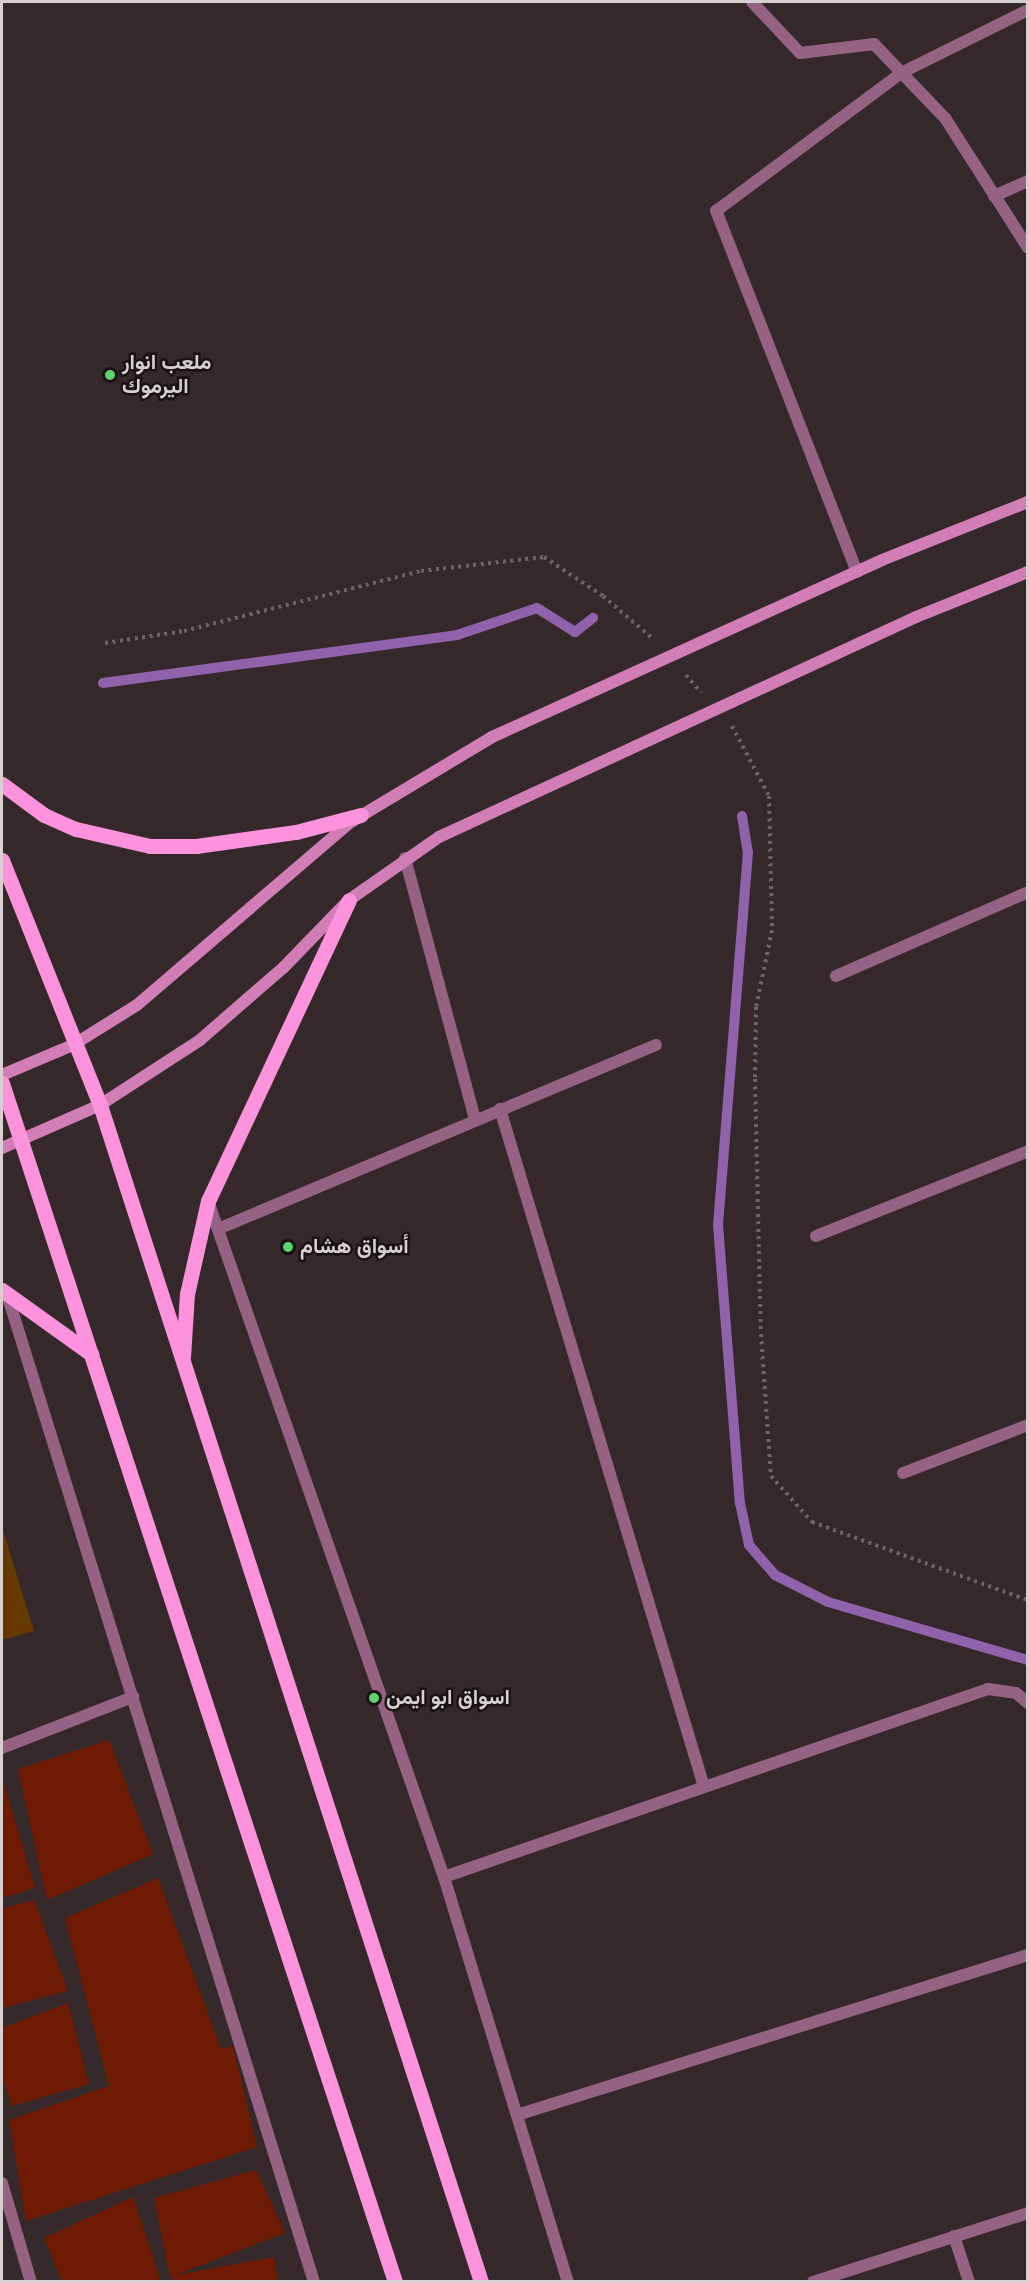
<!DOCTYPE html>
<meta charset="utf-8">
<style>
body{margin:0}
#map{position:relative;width:1029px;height:2283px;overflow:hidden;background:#35282a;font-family:"Varela Round",Vazirmatn,sans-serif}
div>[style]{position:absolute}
.green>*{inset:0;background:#663900}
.stream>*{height:10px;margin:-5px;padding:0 5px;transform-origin:5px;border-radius:5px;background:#9162ac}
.building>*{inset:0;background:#6f1a02}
.path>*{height:4px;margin-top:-2px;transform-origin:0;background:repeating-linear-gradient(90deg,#6d6264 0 3px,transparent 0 7.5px)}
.minor>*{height:12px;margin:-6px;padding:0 6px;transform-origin:6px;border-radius:6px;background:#956284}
.secondary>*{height:12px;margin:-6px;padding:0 6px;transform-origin:6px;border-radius:6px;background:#d17eb6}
.primary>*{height:15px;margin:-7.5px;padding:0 7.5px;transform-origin:7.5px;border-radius:7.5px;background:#fe93dd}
.dots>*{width:16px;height:16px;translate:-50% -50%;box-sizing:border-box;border:3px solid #191314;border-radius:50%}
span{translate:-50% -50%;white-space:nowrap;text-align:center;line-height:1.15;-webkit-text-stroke:5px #191314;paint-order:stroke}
.poi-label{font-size:21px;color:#d8cfd1;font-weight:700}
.left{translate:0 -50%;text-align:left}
.frame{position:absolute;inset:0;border:3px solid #d8cfd1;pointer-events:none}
</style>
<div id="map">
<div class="green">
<i style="clip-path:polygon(2px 1527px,34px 1631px,2px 1640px)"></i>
</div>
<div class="stream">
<i style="left:103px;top:683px;width:357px;rotate:-7.7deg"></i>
<i style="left:457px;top:635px;width:84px;rotate:-18.6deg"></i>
<i style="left:537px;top:608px;width:45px;rotate:32.3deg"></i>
<i style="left:575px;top:632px;width:23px;rotate:-38deg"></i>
<i style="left:742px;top:816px;width:36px;rotate:81deg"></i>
<i style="left:748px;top:852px;width:374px;rotate:94.6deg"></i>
<i style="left:718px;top:1225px;width:279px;rotate:85.5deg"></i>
<i style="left:740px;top:1503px;width:43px;rotate:77.9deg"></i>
<i style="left:749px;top:1545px;width:40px;rotate:49deg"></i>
<i style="left:775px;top:1575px;width:59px;rotate:27deg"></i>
<i style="left:828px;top:1602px;width:208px;rotate:16.2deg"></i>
</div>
<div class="building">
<i style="clip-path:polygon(109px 1740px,153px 1854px,47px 1900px,18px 1769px)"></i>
<i style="clip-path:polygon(2px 1777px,35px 1888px,2px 1898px)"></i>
<i style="clip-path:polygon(158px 1878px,221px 2049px,233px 2046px,257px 2147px,26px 2221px,9px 2120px,109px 2086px,65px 1918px)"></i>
<i style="clip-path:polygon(34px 1900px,68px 1991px,2px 2008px,2px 1909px)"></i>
<i style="clip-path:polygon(68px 2003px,89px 2084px,12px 2106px,2px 2077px,2px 2028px)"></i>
<i style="clip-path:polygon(256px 2170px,285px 2233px,170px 2277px,154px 2198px)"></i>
<i style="clip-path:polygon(133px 2197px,161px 2282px,62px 2282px,44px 2238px)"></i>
<i style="clip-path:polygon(274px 2257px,278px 2282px,174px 2282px,171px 2276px)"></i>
</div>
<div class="path">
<i style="left:105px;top:643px;width:80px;rotate:-8.6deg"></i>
<i style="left:184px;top:631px;width:244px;rotate:-14.2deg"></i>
<i style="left:421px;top:571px;width:124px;rotate:-6.5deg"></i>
<i style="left:544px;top:557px;width:71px;rotate:33.5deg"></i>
<i style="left:603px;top:596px;width:65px;rotate:40.6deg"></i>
<i style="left:686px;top:675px;width:23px;rotate:49deg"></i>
<i style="left:732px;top:726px;width:79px;rotate:62.1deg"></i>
<i style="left:769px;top:796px;width:134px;rotate:88.7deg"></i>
<i style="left:772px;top:930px;width:79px;rotate:101.7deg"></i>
<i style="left:756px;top:1007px;width:72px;rotate:90.8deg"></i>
<i style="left:755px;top:1079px;width:255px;rotate:88.7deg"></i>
<i style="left:761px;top:1334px;width:142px;rotate:86deg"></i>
<i style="left:771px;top:1476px;width:62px;rotate:48.3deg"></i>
<i style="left:812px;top:1522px;width:230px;rotate:19.9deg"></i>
</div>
<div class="minor">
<i style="left:752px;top:2px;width:70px;rotate:46.7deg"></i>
<i style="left:800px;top:53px;width:75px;rotate:-6.9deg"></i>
<i style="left:874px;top:44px;width:103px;rotate:46.2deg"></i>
<i style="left:945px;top:118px;width:154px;rotate:57.4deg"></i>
<i style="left:994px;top:196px;width:37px;rotate:-24deg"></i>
<i style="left:857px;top:572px;width:388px;rotate:-111.3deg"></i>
<i style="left:716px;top:211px;width:231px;rotate:-36.7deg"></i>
<i style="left:901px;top:73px;width:142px;rotate:-26.4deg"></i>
<i style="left:405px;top:858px;width:270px;rotate:75deg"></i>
<i style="left:836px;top:976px;width:210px;rotate:-23.6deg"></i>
<i style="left:500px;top:1109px;width:708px;rotate:73.25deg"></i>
<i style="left:208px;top:1201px;width:716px;rotate:70.76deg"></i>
<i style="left:444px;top:1877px;width:424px;rotate:73deg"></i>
<i style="left:218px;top:1229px;width:475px;rotate:-22.8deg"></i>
<i style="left:816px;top:1236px;width:228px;rotate:-21.8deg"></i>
<i style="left:7px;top:1294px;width:1035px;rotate:72.74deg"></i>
<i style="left:903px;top:1473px;width:134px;rotate:-21deg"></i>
<i style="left:2px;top:1748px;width:141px;rotate:-21.3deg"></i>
<i style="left:444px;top:1877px;width:576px;rotate:-19.06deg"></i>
<i style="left:988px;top:1689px;width:28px;rotate:8deg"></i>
<i style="left:1016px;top:1693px;width:16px;rotate:40deg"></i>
<i style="left:520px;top:2114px;width:532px;rotate:-17.38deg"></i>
<i style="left:2px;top:2183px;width:103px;rotate:73.7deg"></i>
<i style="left:954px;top:2236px;width:48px;rotate:71.9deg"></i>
<i style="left:813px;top:2282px;width:226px;rotate:-17.8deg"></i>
</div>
<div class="secondary">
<i style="left:2px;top:1075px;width:77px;rotate:-22.9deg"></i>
<i style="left:73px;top:1045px;width:75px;rotate:-32deg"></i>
<i style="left:137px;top:1005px;width:279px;rotate:-40.6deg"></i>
<i style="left:349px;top:823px;width:167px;rotate:-31deg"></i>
<i style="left:492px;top:737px;width:428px;rotate:-24.4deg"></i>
<i style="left:882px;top:560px;width:157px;rotate:-21.7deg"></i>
<i style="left:2px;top:1148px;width:107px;rotate:-23.7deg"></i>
<i style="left:100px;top:1105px;width:119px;rotate:-33deg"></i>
<i style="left:200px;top:1040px;width:111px;rotate:-41deg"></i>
<i style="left:284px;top:967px;width:93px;rotate:-45.9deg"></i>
<i style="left:349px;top:900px;width:110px;rotate:-35deg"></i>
<i style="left:439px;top:837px;width:525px;rotate:-24.76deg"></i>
<i style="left:916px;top:617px;width:121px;rotate:-21.9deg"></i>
</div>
<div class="primary">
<i style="left:2px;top:784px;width:52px;rotate:36.4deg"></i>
<i style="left:44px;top:815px;width:35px;rotate:24deg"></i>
<i style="left:76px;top:829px;width:76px;rotate:12.9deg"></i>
<i style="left:150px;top:846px;width:46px"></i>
<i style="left:196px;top:846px;width:101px;rotate:-8deg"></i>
<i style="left:296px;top:832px;width:67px;rotate:-14.7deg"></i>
<i style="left:2px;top:860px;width:264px;rotate:68.2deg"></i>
<i style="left:100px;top:1105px;width:1237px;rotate:72.06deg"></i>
<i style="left:2px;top:1083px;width:1262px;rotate:71.85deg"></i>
<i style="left:2px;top:1290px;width:110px;rotate:35.7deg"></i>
<i style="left:183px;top:1357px;width:63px;rotate:-86.4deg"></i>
<i style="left:187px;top:1294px;width:95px;rotate:-77.3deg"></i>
<i style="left:208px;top:1201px;width:332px;rotate:-64.9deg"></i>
</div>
<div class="dots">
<i style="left:110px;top:375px;background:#5ed56c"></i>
<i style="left:288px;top:1247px;background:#5ed56c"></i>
<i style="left:374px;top:1698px;background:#5ed56c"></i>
</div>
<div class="poi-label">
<span class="left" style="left:122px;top:375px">ملعب انوار<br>اليرموك</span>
<span class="left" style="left:300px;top:1247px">أسواق هشام</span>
<span class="left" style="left:386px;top:1698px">اسواق ابو ايمن</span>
</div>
<div class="frame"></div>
</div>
